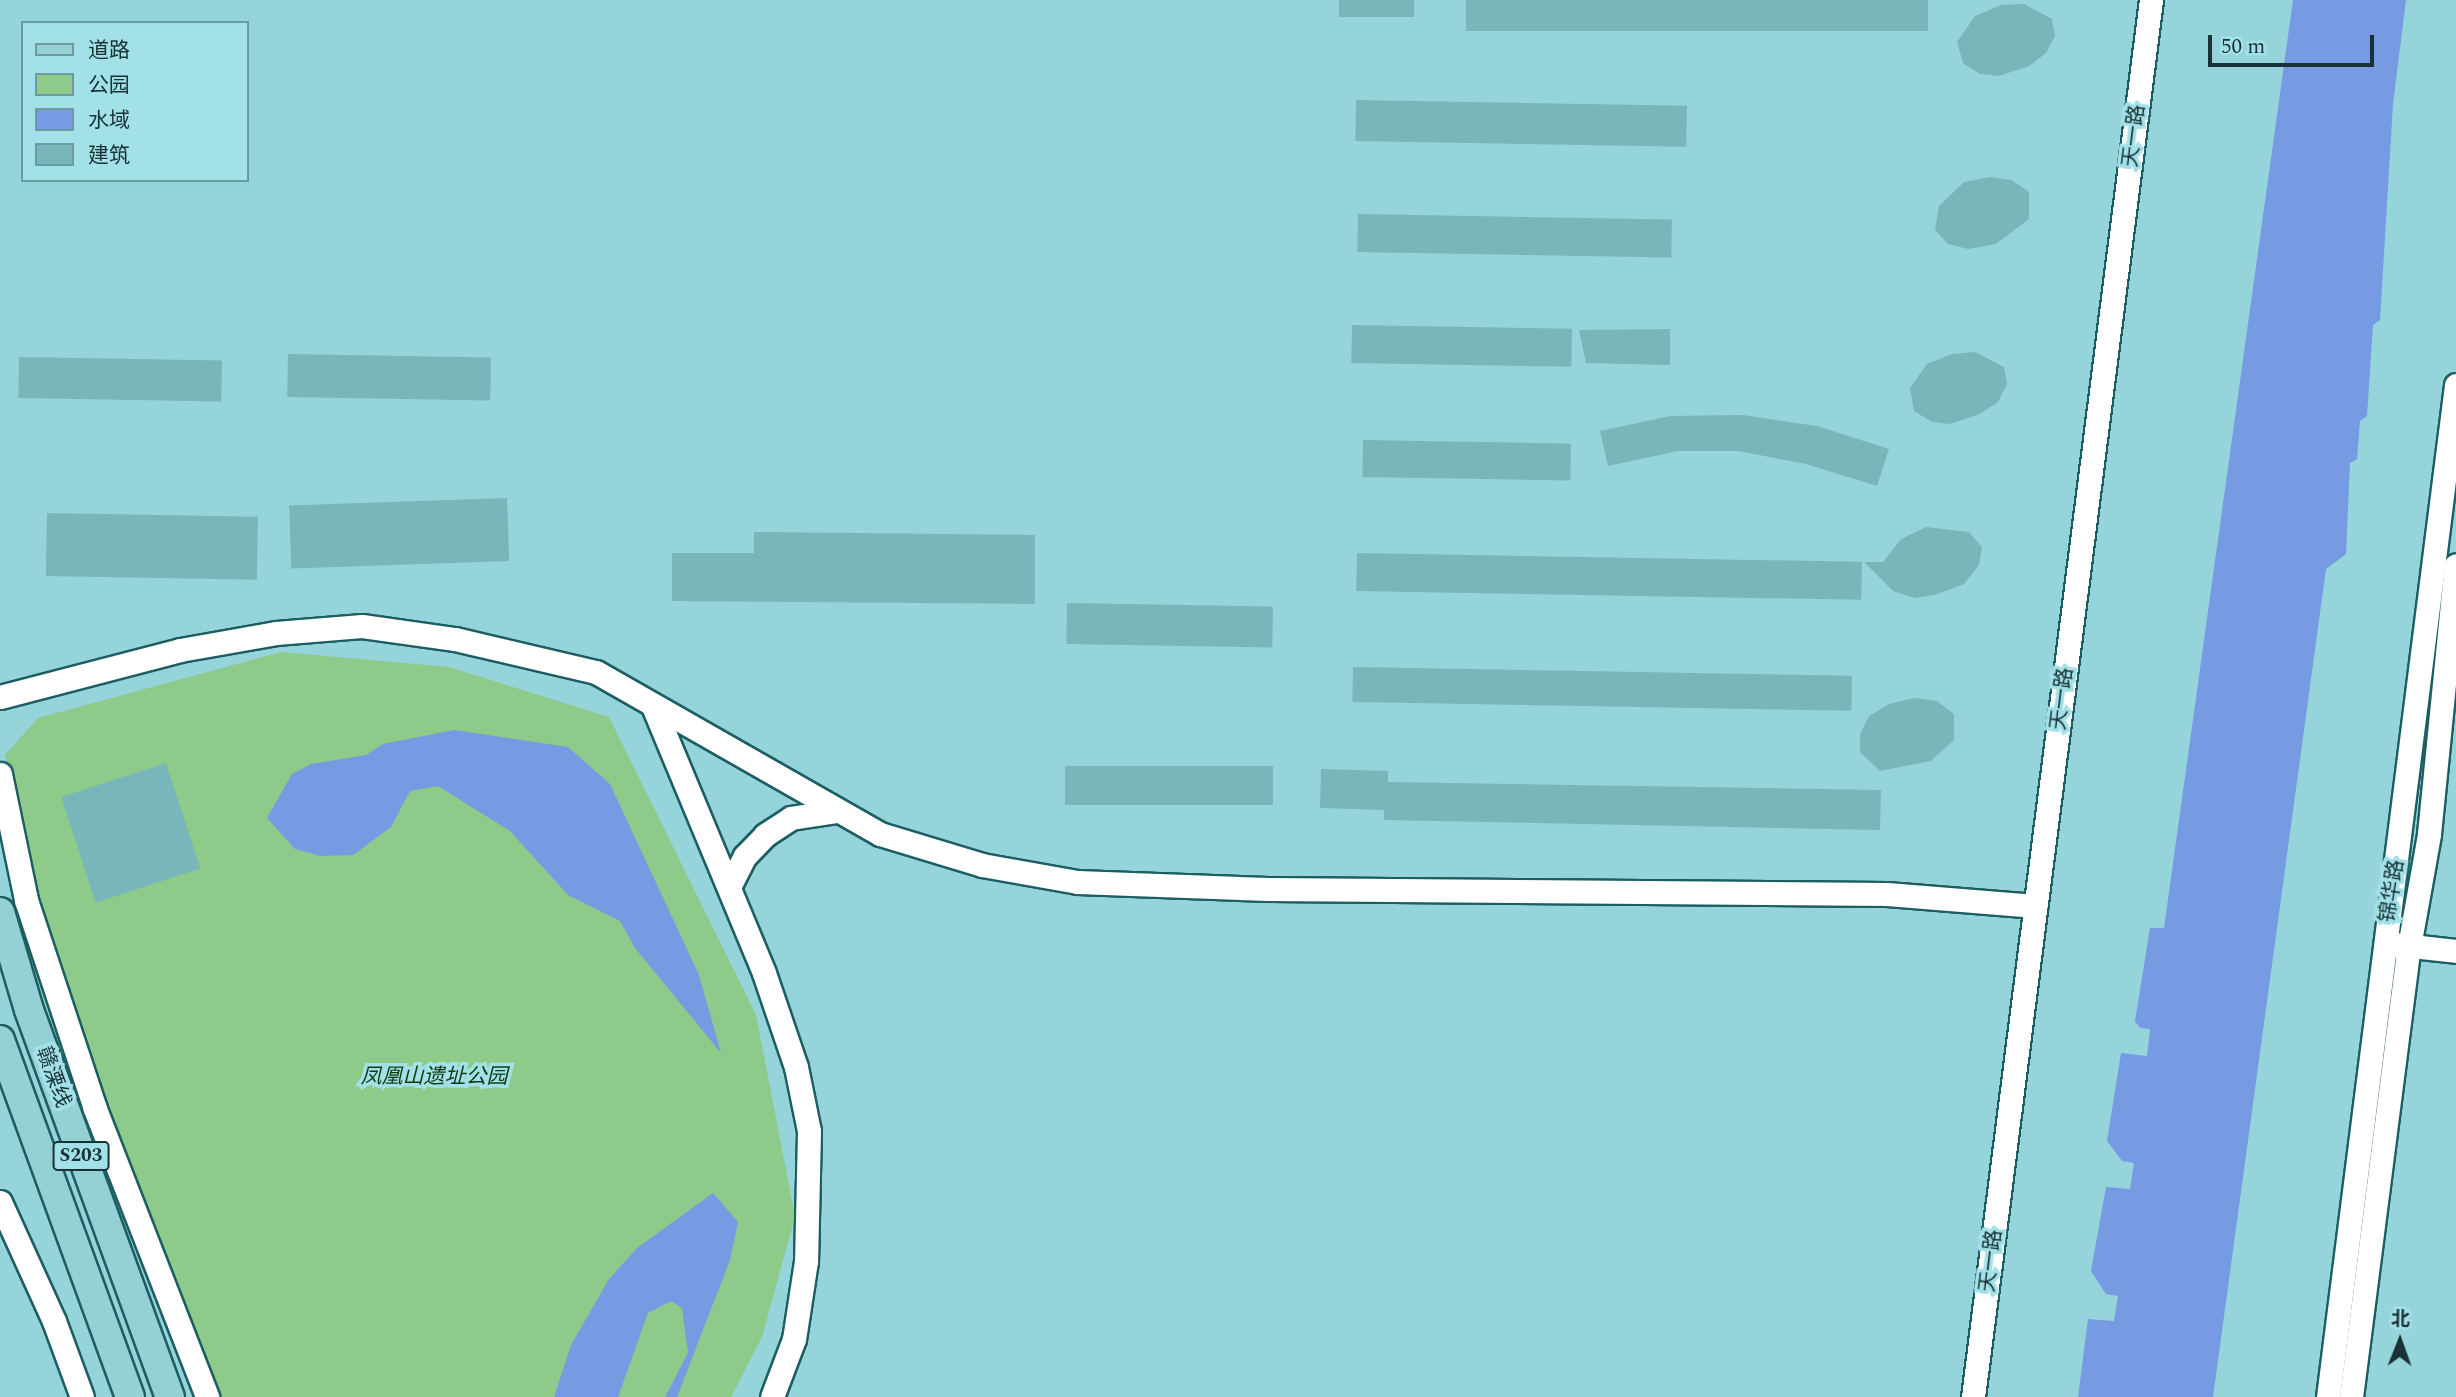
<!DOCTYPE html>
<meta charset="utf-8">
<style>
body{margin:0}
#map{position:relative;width:2456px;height:1397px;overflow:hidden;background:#95d4da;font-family:Spectral,"Noto Sans SC",serif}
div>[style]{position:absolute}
.green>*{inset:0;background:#8eca89}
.water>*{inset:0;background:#769be2}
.building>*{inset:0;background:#78b6bb;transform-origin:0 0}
.roads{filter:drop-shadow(2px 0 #1d5e63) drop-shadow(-2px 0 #1d5e63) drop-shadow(0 2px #1d5e63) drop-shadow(0 -2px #1d5e63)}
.minor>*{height:23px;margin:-11.5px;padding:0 11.5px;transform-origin:11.5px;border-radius:11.5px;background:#fff}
.major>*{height:28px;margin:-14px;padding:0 14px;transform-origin:14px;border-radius:14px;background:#95d0d5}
span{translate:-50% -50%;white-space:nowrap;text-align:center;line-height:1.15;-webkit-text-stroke:7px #a2e1e7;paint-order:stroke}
.shield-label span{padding:2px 5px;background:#a2e1e7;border:2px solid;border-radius:5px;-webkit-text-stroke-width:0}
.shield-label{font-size:19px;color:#193235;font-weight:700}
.street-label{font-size:21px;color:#193235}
.park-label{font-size:21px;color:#103b0f;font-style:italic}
.legend{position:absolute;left:21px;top:21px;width:228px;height:161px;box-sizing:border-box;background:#a2e1e7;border:2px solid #6b9ba0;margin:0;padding:9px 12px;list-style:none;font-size:21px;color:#193235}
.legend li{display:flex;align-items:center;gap:14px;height:35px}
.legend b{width:35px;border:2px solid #6b9ba0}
.north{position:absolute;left:2365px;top:1306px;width:70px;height:70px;-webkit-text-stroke:5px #a2e1e7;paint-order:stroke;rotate:1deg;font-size:19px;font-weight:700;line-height:28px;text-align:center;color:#193235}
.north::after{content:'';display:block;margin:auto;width:24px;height:32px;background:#193235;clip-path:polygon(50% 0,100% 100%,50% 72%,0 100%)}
.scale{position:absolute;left:2208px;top:35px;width:166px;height:32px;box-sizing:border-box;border:4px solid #193235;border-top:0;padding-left:9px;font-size:21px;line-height:24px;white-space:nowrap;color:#193235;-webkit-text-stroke:5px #a2e1e7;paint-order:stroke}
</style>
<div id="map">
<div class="green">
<i style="clip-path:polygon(281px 652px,449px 667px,609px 717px,756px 1015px,795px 1217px,762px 1337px,731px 1397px,215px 1397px,62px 983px,5px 755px,38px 718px)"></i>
</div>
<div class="water">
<i style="clip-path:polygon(2293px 0,2406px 0,2393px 104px,2380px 320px,2373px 325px,2367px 416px,2360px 421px,2357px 459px,2350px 463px,2346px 554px,2326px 569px,2213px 1397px,2078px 1397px,2088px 1319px,2114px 1321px,2118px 1296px,2106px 1294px,2091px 1271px,2106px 1187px,2130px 1189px,2134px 1163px,2122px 1161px,2107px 1141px,2121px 1053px,2147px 1056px,2150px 1029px,2140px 1028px,2135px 1021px,2150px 928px,2164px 928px)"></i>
<i style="clip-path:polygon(454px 730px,568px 747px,610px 784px,699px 975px,721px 1053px,635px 948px,620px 921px,568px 895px,510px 831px,438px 786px,410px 791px,391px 827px,353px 855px,321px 856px,295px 849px,267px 818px,292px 774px,311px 764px,366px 755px,383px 744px)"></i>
<i style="clip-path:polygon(713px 1193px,738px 1222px,730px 1260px,677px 1397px,665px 1397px,688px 1353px,682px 1308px,671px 1301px,648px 1313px,618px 1397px,554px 1397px,571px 1345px,609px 1279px,637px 1248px)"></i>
</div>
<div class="building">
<i style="left:1339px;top:0;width:75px;height:17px"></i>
<i style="left:1466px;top:0;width:462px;height:31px"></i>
<i style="clip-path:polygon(2024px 4px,2052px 19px,2055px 36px,2046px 53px,2029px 66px,1999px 76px,1980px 74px,1963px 63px,1957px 42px,1975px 16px,2001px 5px)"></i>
<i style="left:1356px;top:100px;width:331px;height:41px;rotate:1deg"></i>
<i style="clip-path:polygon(1990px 177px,2012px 180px,2029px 192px,2029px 219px,1996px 244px,1968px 249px,1948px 244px,1935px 230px,1939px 206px,1964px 182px)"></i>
<i style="left:1358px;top:214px;width:314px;height:38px;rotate:1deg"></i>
<i style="left:1352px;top:325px;width:220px;height:38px;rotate:1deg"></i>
<i style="clip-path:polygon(1670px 329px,1670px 365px,1586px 363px,1579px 330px)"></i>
<i style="clip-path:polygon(1975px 352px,2004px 367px,2007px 384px,1998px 402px,1980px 414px,1950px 424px,1932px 422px,1914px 411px,1910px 388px,1927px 364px,1952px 354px)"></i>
<i style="left:288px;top:354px;width:203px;height:43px;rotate:1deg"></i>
<i style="left:19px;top:357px;width:203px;height:41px;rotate:1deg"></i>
<i style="clip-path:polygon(1743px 415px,1817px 426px,1889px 449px,1877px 486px,1806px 464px,1738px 451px,1678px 451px,1608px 466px,1600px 431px,1670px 416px)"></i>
<i style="left:1363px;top:440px;width:208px;height:37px;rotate:1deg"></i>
<i style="left:507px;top:498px;width:63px;height:218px;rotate:88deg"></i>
<i style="left:47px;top:513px;width:211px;height:63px;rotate:1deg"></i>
<i style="clip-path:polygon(1926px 527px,1969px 532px,1982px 547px,1979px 565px,1964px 584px,1935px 595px,1915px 598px,1893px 591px,1864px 562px,1883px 562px,1901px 539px)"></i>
<i style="clip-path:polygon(754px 532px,1035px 535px,1035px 604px,672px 601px,672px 553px,754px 553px)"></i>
<i style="left:1357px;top:553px;width:505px;height:38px;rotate:1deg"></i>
<i style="left:1067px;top:603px;width:206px;height:41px;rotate:1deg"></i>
<i style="left:1353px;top:667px;width:499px;height:35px;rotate:1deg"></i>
<i style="clip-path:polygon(1914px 698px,1937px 701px,1954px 714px,1954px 740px,1931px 761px,1880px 771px,1860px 752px,1860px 734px,1869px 716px,1889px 704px)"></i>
<i style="left:166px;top:763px;width:111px;height:110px;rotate:72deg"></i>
<i style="left:1273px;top:766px;width:39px;height:208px;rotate:90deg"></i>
<i style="clip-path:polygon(1321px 769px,1388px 771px,1388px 782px,1881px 790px,1880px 830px,1384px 820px,1384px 810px,1320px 808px)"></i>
</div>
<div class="roads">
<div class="minor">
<i style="left:0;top:697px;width:186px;rotate:-14.6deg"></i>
<i style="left:180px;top:650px;width:97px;rotate:-10deg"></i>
<i style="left:276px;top:633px;width:86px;rotate:-4.7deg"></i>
<i style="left:362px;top:626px;width:94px;rotate:8deg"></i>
<i style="left:455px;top:639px;width:145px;rotate:13.2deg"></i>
<i style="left:596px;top:672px;width:327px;rotate:29.7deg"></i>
<i style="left:880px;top:834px;width:107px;rotate:16.9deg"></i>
<i style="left:982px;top:865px;width:97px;rotate:10.1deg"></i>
<i style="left:1077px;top:882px;width:191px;rotate:2.1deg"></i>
<i style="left:1268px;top:889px;width:619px;rotate:0.46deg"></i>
<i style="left:1887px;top:894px;width:149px;rotate:4.6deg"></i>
<i style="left:653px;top:706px;width:289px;rotate:67.4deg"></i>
<i style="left:764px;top:973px;width:99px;rotate:71.2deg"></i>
<i style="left:796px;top:1067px;width:65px;rotate:78.5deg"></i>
<i style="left:809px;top:1131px;width:130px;rotate:91.3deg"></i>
<i style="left:806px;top:1261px;width:79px;rotate:98.7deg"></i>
<i style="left:794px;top:1339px;width:62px;rotate:110.8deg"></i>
<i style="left:0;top:774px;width:129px;rotate:78.3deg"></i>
<i style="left:26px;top:900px;width:220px;rotate:71.7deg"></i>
<i style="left:95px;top:1109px;width:309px;rotate:68.7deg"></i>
<i style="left:729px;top:887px;width:35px;rotate:-63deg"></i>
<i style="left:745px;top:856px;width:29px;rotate:-46deg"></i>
<i style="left:765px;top:835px;width:31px;rotate:-33deg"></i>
<i style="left:791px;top:818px;width:47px;rotate:-8.7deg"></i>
<i style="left:2393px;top:944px;width:63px;rotate:6.3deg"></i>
<i style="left:0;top:1202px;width:131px;rotate:65.6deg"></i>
<i style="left:54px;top:1321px;width:81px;rotate:69.8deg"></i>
<i style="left:1973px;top:1397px;width:1408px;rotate:-82.74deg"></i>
<i style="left:2328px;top:1397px;width:1020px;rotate:-82.79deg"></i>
<i style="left:2351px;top:1397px;width:443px;rotate:-82.7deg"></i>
<i style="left:2407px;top:958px;width:126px;rotate:-79.9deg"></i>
<i style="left:2429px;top:834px;width:270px;rotate:-84.3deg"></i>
</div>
<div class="major">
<i style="left:0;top:912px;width:102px;rotate:73.5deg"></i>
<i style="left:29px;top:1010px;width:412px;rotate:70deg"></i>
<i style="left:0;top:1040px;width:380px;rotate:70deg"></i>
</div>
</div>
<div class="shield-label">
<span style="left:81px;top:1156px">S203</span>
</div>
<div class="street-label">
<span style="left:2134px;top:136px;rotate:-83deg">天一路</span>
<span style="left:2062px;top:699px;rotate:-83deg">天一路</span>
<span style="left:2392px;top:891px;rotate:-81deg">锦华路</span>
<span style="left:53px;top:1077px;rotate:70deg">赣溧线</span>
<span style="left:1991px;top:1261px;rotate:-83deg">天一路</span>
</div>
<div class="park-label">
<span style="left:434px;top:1077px">凤凰山遗址公园</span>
</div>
<ul class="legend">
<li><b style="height:9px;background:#95d0d5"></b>道路</li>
<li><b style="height:19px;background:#8eca89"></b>公园</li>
<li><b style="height:19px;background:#769be2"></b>水域</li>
<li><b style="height:19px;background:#78b6bb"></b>建筑</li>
</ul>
<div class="north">北</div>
<div class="scale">50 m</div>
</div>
